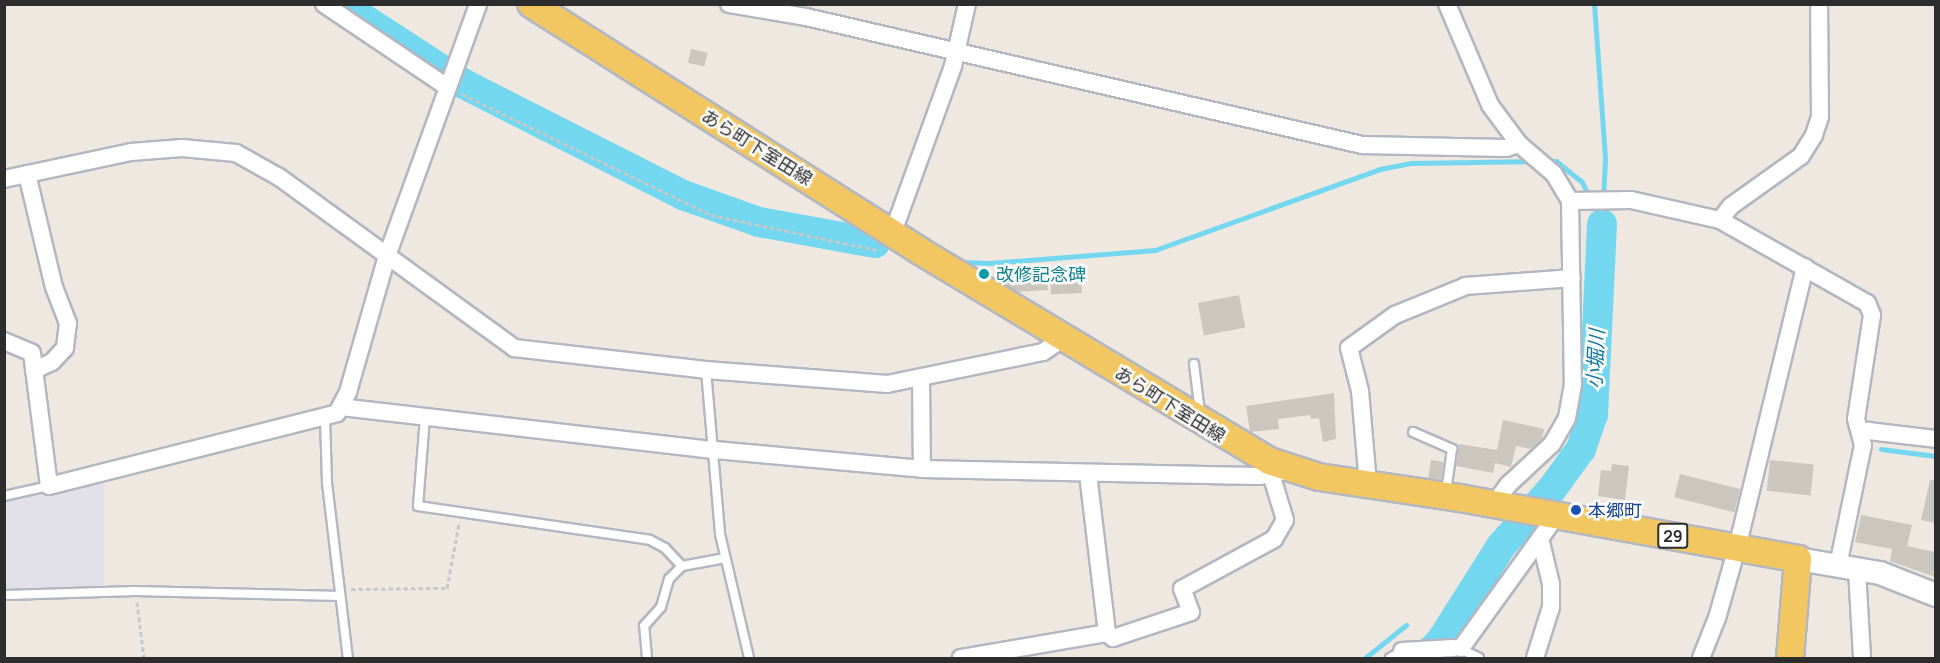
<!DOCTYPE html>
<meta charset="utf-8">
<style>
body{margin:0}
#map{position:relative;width:1940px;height:663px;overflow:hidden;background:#efe8e0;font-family:Manrope,"Noto Sans JP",sans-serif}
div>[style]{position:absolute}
.industrial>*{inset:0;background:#e2e0e8}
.stream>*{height:5px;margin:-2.5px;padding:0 2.5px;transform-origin:2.5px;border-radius:2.5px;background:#74d7f0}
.river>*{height:30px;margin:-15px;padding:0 15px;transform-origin:15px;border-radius:15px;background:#74d7f0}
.building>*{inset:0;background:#cbc6be;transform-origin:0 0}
.path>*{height:3px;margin-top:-1.5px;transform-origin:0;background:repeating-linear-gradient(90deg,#c8c8c8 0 4.5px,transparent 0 7.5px)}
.roads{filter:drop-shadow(2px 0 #b3b7c1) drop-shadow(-2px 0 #b3b7c1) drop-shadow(0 2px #b3b7c1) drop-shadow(0 -2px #b3b7c1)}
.lane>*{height:8px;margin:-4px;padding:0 4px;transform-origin:4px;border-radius:4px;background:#fff}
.street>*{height:16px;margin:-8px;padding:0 8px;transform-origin:8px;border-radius:8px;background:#fff}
.secondary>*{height:22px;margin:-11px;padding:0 11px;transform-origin:11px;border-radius:11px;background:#fff}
.primary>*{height:26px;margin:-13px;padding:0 13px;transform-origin:13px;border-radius:13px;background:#f2c762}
.dots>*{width:16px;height:16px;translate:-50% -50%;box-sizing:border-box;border:3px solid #fff;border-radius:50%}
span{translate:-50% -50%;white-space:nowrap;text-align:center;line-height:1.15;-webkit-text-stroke:5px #fff;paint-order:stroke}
.shield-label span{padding:2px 4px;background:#fff;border:2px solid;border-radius:4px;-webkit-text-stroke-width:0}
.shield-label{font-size:16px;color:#2d2d2d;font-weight:700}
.street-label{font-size:18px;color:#2d2d2d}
.culture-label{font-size:18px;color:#0d838f}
.left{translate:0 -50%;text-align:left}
.transit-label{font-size:18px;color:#164399}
.water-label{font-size:20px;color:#0d78a2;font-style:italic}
.frame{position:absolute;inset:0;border:6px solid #2d2d2d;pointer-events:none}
</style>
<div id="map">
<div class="industrial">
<i style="clip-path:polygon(38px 481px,42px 496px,104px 481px,104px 597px,5px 601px,4px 489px)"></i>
</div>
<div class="stream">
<i style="left:1594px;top:4px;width:155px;rotate:85.9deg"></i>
<i style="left:1605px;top:159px;width:62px;rotate:92.8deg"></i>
<i style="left:1545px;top:161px;width:11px"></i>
<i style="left:1556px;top:161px;width:33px;rotate:39deg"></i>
<i style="left:1582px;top:182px;width:47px;rotate:64.5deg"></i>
<i style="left:961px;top:262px;width:29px;rotate:2deg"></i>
<i style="left:990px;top:263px;width:166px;rotate:-4.5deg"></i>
<i style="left:1155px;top:250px;width:239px;rotate:-19.8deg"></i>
<i style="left:1380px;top:169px;width:32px;rotate:-11deg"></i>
<i style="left:1411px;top:163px;width:122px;rotate:-0.9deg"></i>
<i style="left:1881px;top:449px;width:55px;rotate:7.3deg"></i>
<i style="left:1365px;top:658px;width:53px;rotate:-38.8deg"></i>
</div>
<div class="river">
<i style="left:341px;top:4px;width:145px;rotate:33.1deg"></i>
<i style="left:462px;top:83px;width:248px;rotate:26.9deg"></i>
<i style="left:683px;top:195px;width:81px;rotate:19.6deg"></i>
<i style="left:759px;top:222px;width:118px;rotate:10.3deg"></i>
<i style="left:1424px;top:658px;width:24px;rotate:-45deg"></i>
<i style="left:1441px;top:641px;width:112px;rotate:-57.7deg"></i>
<i style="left:1501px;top:546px;width:76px;rotate:-48.2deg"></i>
<i style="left:1552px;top:489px;width:49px;rotate:-54.1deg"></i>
<i style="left:1581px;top:449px;width:36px;rotate:-71deg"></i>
<i style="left:1593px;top:415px;width:191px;rotate:-87.3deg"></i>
</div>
<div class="building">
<i style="left:691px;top:49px;width:17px;height:14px;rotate:13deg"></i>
<i style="clip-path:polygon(1046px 271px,1048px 290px,1017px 292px,1007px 286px,1006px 274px)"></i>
<i style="left:1081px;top:275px;width:18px;height:31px;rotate:87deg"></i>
<i style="left:1239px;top:295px;width:33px;height:42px;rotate:79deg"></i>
<i style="clip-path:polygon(1334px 393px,1336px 439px,1323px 442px,1319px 418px,1311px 419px,1310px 415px,1278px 419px,1279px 429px,1250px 432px,1246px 406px)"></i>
<i style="clip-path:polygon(1503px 420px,1544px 429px,1542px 439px,1531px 449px,1516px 446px,1511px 467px,1495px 463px,1493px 473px,1456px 466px,1459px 444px,1497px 450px)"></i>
<i style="left:1431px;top:460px;width:13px;height:18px;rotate:9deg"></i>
<i style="left:1770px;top:460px;width:44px;height:31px;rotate:6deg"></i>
<i style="clip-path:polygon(1612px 464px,1629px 466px,1625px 500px,1598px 496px,1601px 470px,1611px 471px)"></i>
<i style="left:1680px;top:474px;width:62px;height:24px;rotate:14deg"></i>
<i style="clip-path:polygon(1930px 480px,1935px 480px,1935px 523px,1921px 520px)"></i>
<i style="clip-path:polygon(1861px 515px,1912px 525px,1907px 546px,1935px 552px,1935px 577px,1890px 561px,1892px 549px,1855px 542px)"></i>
</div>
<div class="path">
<i style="left:462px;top:94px;width:277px;rotate:25.9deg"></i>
<i style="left:711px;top:215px;width:170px;rotate:11.9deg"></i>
<i style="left:351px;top:589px;width:96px;rotate:-0.6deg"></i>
<i style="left:447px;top:588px;width:65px;rotate:-79.4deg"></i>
<i style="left:137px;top:602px;width:56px;rotate:82.9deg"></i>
</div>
<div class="roads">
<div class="lane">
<i style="left:1194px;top:364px;width:49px;rotate:83deg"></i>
<i style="left:706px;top:370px;width:165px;rotate:85.1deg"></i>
<i style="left:720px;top:534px;width:127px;rotate:76.8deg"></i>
<i style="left:425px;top:417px;width:89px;rotate:94.5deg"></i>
<i style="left:418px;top:506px;width:234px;rotate:8.3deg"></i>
<i style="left:650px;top:540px;width:17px;rotate:28deg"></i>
<i style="left:665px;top:548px;width:25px;rotate:47deg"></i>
<i style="left:682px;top:566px;width:44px;rotate:-10.5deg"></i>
<i style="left:325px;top:418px;width:65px;rotate:88.2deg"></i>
<i style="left:327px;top:483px;width:176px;rotate:83.2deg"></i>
<i style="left:1413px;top:432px;width:43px;rotate:23.6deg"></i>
<i style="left:1452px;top:449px;width:43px;rotate:97.9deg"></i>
<i style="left:4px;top:496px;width:46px;rotate:-12.5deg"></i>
<i style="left:6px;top:595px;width:129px;rotate:-1.8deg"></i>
<i style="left:135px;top:591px;width:205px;rotate:1.4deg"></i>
<i style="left:1458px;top:648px;width:23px;rotate:25deg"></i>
<i style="left:647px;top:658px;width:32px;rotate:-95deg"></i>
<i style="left:644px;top:626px;width:25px;rotate:-48deg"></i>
<i style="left:661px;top:607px;width:29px;rotate:-74deg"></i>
<i style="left:669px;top:579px;width:18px;rotate:-45deg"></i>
<i style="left:1390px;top:658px;width:14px;rotate:-30deg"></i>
</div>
<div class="street">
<i style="left:324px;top:4px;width:148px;rotate:34deg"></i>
<i style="left:729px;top:4px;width:78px;rotate:9.6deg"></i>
<i style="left:806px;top:17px;width:571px;rotate:12.96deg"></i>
<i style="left:1362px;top:145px;width:144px;rotate:1.2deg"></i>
<i style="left:1506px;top:148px;width:14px;rotate:-17deg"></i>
<i style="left:1447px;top:4px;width:110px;rotate:66.9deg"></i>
<i style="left:1490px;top:105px;width:49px;rotate:53.4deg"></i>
<i style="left:1519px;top:144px;width:46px;rotate:40.6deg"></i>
<i style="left:1554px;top:174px;width:31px;rotate:59deg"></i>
<i style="left:1570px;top:201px;width:183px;rotate:89.1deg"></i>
<i style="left:1573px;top:384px;width:35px;rotate:100deg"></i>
<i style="left:1567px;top:418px;width:30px;rotate:120deg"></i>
<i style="left:1552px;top:444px;width:60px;rotate:137deg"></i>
<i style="left:1508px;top:485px;width:22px;rotate:126deg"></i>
<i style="left:27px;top:174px;width:116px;rotate:76.6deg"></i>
<i style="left:54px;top:287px;width:39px;rotate:69deg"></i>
<i style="left:68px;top:323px;width:25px;rotate:97deg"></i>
<i style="left:65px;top:348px;width:19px;rotate:133deg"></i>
<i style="left:52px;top:362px;width:20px;rotate:156deg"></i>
<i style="left:4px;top:179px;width:130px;rotate:-12deg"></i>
<i style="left:131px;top:152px;width:51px;rotate:-4.5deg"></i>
<i style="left:182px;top:148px;width:54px;rotate:5.3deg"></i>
<i style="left:236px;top:153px;width:49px;rotate:29.2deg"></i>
<i style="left:279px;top:177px;width:291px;rotate:36deg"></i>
<i style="left:514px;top:348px;width:193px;rotate:6.5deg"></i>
<i style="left:706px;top:370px;width:182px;rotate:4.4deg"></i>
<i style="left:887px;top:384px;width:159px;rotate:-11.6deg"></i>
<i style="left:1043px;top:352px;width:25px;rotate:-34deg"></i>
<i style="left:1570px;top:201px;width:61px;rotate:-0.9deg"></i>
<i style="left:1631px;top:200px;width:91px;rotate:12.7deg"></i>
<i style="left:1720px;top:220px;width:169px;rotate:29.5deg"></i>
<i style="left:1867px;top:303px;width:13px;rotate:67deg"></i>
<i style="left:1872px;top:315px;width:105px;rotate:98.7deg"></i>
<i style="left:1856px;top:419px;width:27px;rotate:75deg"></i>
<i style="left:1863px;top:445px;width:124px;rotate:101.7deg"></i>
<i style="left:1720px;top:220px;width:18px;rotate:-52deg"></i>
<i style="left:1731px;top:206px;width:86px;rotate:-35.5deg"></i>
<i style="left:1801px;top:156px;width:25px;rotate:-58deg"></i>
<i style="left:1814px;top:135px;width:20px;rotate:-72deg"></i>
<i style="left:1820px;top:116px;width:112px;rotate:-90.5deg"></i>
<i style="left:893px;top:232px;width:177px;rotate:-70.1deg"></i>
<i style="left:953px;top:66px;width:64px;rotate:-77.3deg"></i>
<i style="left:4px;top:341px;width:30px;rotate:23deg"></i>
<i style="left:32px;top:353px;width:134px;rotate:82.7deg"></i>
<i style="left:49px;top:486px;width:297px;rotate:-14.2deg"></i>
<i style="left:337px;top:413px;width:24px;rotate:-62deg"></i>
<i style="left:348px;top:392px;width:141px;rotate:-74deg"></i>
<i style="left:387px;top:256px;width:268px;rotate:-70.1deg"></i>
<i style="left:921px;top:379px;width:90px;rotate:89.4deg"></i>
<i style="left:341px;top:407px;width:376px;rotate:6.6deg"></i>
<i style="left:715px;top:450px;width:208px;rotate:5.2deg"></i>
<i style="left:922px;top:469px;width:338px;rotate:1.2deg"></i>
<i style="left:1260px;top:476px;width:31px;rotate:-11deg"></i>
<i style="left:1861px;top:436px;width:9px;rotate:-36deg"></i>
<i style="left:1868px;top:431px;width:68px;rotate:6.7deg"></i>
<i style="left:1368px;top:484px;width:93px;rotate:-94.9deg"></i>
<i style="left:1360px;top:391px;width:44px;rotate:-104.3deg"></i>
<i style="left:1349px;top:348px;width:57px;rotate:-35.7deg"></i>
<i style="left:1395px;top:315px;width:77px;rotate:-22.2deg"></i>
<i style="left:1466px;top:286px;width:106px;rotate:-4.3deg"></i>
<i style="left:1857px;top:570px;width:88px;rotate:86.7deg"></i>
<i style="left:1107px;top:633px;width:8px;rotate:40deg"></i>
<i style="left:1113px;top:638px;width:82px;rotate:-18.4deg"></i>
<i style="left:1191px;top:612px;width:25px;rotate:-111deg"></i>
<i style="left:1182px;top:589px;width:105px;rotate:-28.5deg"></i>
<i style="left:1274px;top:539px;width:22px;rotate:-60deg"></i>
<i style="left:1285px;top:520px;width:48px;rotate:-106.9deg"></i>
<i style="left:1461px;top:648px;width:164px;rotate:-54.2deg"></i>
<i style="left:1402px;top:651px;width:52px;rotate:-3.3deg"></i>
<i style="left:961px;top:658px;width:148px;rotate:-9.7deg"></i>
<i style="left:1107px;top:633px;width:161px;rotate:-96.8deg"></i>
<i style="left:1535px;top:658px;width:53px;rotate:-72.6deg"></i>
<i style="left:1551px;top:607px;width:23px;rotate:-90deg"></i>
<i style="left:1551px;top:584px;width:47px;rotate:-103.4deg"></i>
<i style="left:1701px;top:658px;width:43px;rotate:-68.2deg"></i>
<i style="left:1717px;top:618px;width:73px;rotate:-74.1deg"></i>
<i style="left:1737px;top:548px;width:289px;rotate:-76.4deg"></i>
</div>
<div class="secondary">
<i style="left:1798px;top:559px;width:83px;rotate:9.7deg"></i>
<i style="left:1880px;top:573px;width:60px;rotate:21.4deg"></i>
</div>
<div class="primary">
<i style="left:531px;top:4px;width:461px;rotate:32.4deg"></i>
<i style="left:920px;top:251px;width:407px;rotate:31deg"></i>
<i style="left:1269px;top:461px;width:52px;rotate:17.7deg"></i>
<i style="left:1319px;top:477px;width:143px;rotate:8.5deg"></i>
<i style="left:1460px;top:498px;width:343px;rotate:10.2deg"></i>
<i style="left:1798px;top:559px;width:99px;rotate:94.6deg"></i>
</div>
</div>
<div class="dots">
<i style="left:984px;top:274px;background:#0f9aa8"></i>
<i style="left:1576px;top:510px;background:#1a4fb4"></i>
</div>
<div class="shield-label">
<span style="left:1673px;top:536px">29</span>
</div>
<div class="street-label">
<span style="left:757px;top:147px;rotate:32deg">あら町下室田線</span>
<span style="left:1170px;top:404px;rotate:32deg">あら町下室田線</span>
</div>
<div class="culture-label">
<span class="left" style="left:996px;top:274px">改修記念碑</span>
</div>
<div class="transit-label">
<span class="left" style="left:1588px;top:510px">本郷町</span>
</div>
<div class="water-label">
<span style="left:1595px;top:359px;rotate:-87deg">小堀川</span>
</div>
<div class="frame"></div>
</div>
